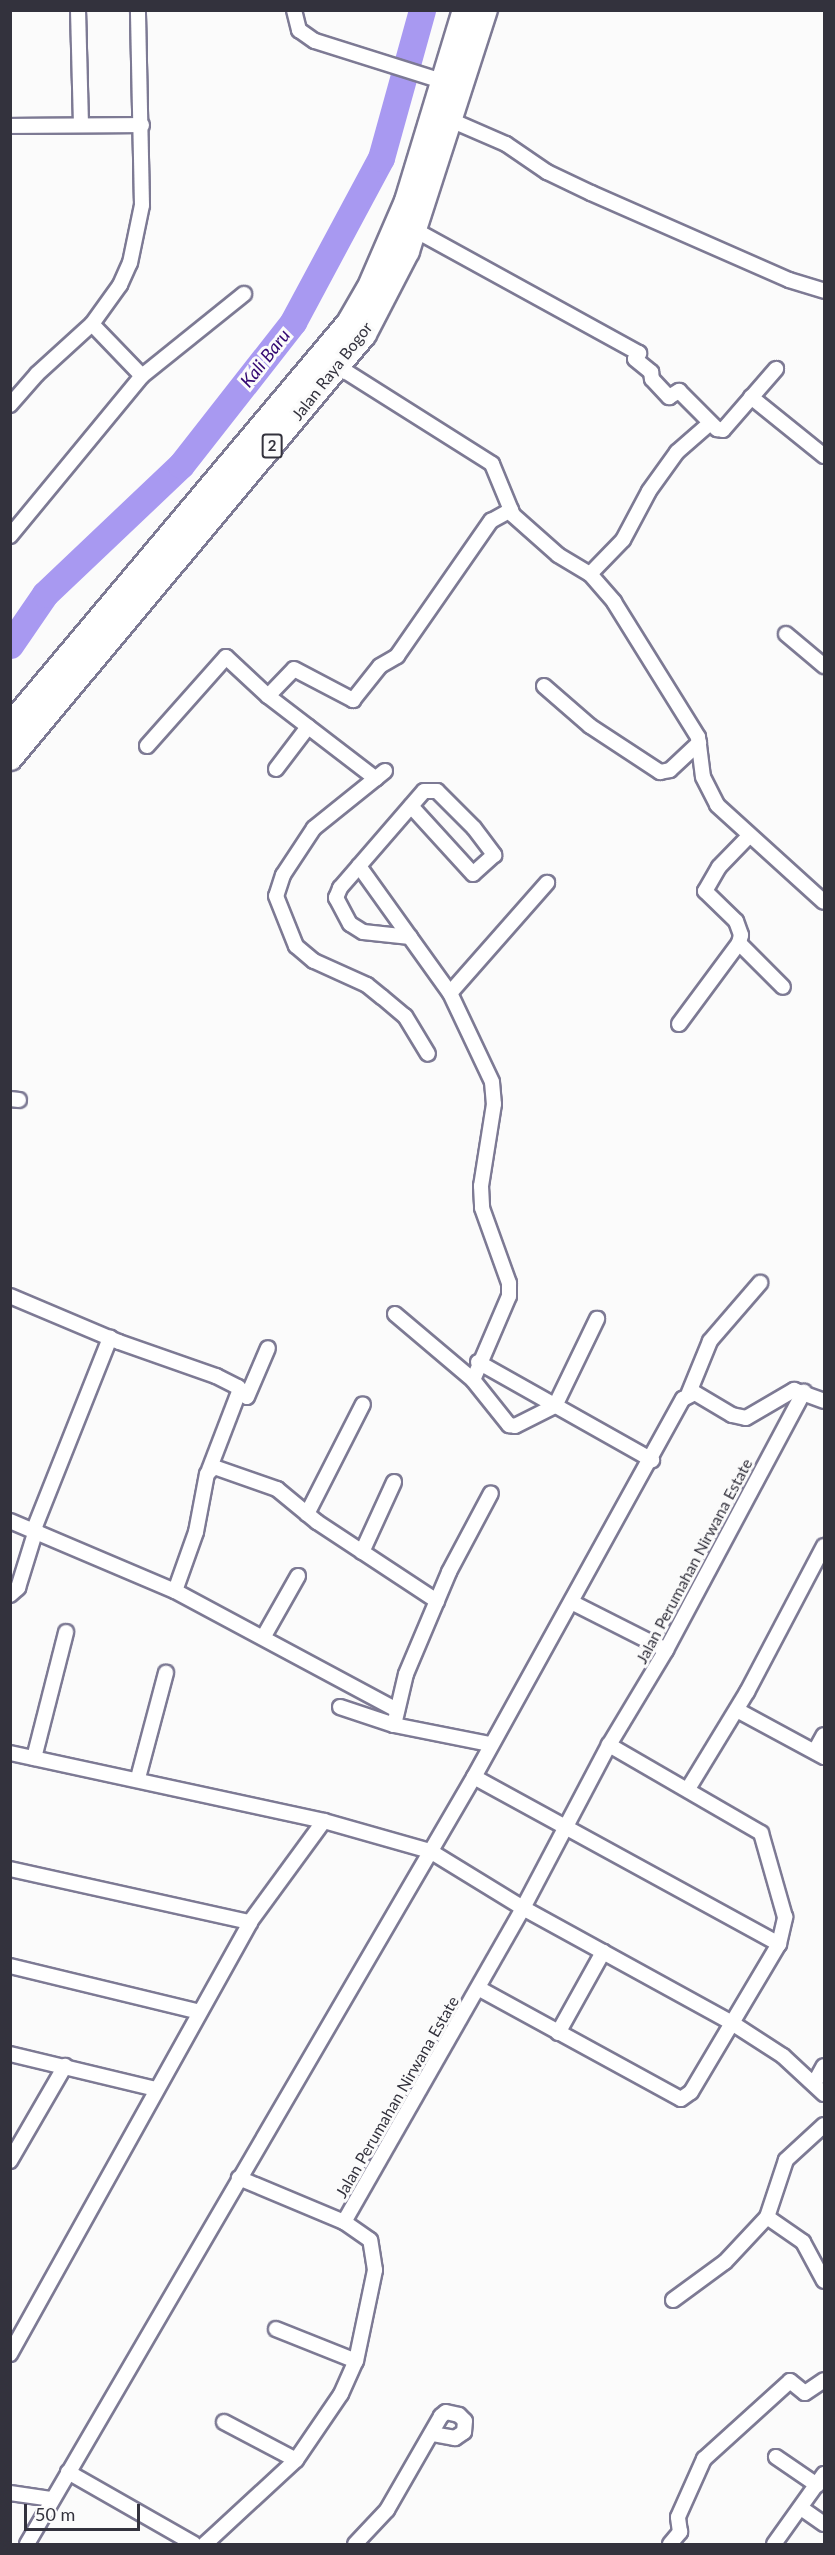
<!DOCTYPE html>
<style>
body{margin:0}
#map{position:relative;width:835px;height:2555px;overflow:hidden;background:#fbfbfb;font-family:Lato,sans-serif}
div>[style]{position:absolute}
.river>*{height:27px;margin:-13.5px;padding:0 13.5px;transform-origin:13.5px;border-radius:13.5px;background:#a899f1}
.roads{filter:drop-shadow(2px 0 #7d7a94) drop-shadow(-2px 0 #7d7a94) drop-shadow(0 2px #7d7a94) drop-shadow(0 -2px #7d7a94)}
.street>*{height:14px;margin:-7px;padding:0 7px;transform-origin:7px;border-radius:7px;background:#fff}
.highway>*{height:24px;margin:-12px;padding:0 12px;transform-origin:12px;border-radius:12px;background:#fff}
span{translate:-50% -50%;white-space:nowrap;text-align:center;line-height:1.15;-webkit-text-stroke:6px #fbfbfb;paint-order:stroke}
.shield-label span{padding:2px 4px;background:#fbfbfb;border:2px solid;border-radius:4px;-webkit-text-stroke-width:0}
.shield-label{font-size:15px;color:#33323d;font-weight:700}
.street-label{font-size:16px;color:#33323d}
.water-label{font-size:18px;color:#310570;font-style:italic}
.frame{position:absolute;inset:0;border:12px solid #33323d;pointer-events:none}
.scale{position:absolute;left:24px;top:2504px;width:116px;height:27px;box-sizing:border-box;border:3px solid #33323d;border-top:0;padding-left:8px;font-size:18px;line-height:21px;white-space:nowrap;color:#33323d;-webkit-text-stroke:4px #fbfbfb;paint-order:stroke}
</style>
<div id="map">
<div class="river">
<i style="left:10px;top:645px;width:62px;rotate:-55.5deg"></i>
<i style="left:45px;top:594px;width:187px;rotate:-43.5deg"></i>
<i style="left:181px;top:465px;width:182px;rotate:-51.9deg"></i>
<i style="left:293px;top:322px;width:186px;rotate:-61.8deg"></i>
<i style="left:381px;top:158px;width:154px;rotate:-74.5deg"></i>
</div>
<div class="roads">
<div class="street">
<i style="left:78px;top:10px;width:114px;rotate:88.5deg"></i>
<i style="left:294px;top:10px;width:21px;rotate:76deg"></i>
<i style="left:299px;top:30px;width:19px;rotate:35deg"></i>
<i style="left:315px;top:41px;width:133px;rotate:17.5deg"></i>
<i style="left:446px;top:118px;width:65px;rotate:23.4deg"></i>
<i style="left:506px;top:144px;width:50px;rotate:34.3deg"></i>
<i style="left:547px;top:172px;width:49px;rotate:25.5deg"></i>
<i style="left:591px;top:193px;width:216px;rotate:23.7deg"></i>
<i style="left:789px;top:280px;width:37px;rotate:17deg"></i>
<i style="left:10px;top:126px;width:132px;rotate:-0.4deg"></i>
<i style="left:415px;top:230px;width:256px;rotate:28.8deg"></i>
<i style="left:639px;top:353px;width:7px;rotate:124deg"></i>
<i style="left:635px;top:359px;width:21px;rotate:39deg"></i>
<i style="left:651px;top:372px;width:7px;rotate:82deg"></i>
<i style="left:652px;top:379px;width:25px;rotate:47deg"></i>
<i style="left:669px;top:397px;width:12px;rotate:-31deg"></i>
<i style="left:679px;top:391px;width:54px;rotate:45deg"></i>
<i style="left:717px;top:429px;width:6px;rotate:9deg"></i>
<i style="left:723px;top:430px;width:81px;rotate:-49deg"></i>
<i style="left:92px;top:324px;width:72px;rotate:46.1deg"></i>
<i style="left:334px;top:364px;width:187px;rotate:32.3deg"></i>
<i style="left:492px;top:464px;width:55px;rotate:67.6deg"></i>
<i style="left:513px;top:515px;width:60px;rotate:41.6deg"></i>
<i style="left:558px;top:555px;width:37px;rotate:31deg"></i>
<i style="left:590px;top:574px;width:37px;rotate:49deg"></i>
<i style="left:614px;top:602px;width:159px;rotate:58.1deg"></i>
<i style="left:698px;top:737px;width:40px;rotate:82.9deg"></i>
<i style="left:703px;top:777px;width:31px;rotate:63deg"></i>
<i style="left:717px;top:805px;width:144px;rotate:42.2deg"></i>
<i style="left:751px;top:397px;width:94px;rotate:38.9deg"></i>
<i style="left:10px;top:405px;width:41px;rotate:-48.9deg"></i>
<i style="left:37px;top:374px;width:74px;rotate:-42.3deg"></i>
<i style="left:92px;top:324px;width:48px;rotate:-54.3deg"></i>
<i style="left:120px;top:285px;width:24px;rotate:-66deg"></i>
<i style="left:130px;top:263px;width:59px;rotate:-78.3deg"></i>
<i style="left:142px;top:205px;width:195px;rotate:-91.2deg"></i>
<i style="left:10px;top:536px;width:207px;rotate:-50.5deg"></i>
<i style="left:142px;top:376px;width:131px;rotate:-38.8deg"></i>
<i style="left:590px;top:574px;width:47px;rotate:-45.9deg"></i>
<i style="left:623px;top:540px;width:55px;rotate:-62deg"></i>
<i style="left:649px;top:491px;width:48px;rotate:-54.3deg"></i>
<i style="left:677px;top:452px;width:43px;rotate:-41.2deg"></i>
<i style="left:786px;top:634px;width:50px;rotate:40.1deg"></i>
<i style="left:544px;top:686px;width:61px;rotate:41deg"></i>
<i style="left:590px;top:726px;width:84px;rotate:33.3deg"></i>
<i style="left:660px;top:772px;width:10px;rotate:-11deg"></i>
<i style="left:670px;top:770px;width:40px;rotate:-43deg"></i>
<i style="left:268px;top:696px;width:37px;rotate:-46deg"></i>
<i style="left:294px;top:669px;width:67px;rotate:27.7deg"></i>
<i style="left:353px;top:700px;width:43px;rotate:-51.5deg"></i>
<i style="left:380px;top:666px;width:20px;rotate:-30deg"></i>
<i style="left:397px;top:656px;width:165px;rotate:-55.2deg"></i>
<i style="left:491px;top:521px;width:23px;rotate:-29deg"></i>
<i style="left:147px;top:746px;width:119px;rotate:-48.4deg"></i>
<i style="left:226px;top:657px;width:57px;rotate:42.9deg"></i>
<i style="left:268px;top:696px;width:136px;rotate:37.5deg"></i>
<i style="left:276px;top:769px;width:53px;rotate:-52.7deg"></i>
<i style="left:385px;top:771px;width:91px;rotate:141.2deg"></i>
<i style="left:314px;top:828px;width:56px;rotate:123.4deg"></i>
<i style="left:283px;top:875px;width:22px;rotate:108deg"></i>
<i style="left:276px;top:896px;width:54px;rotate:68.2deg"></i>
<i style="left:296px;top:946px;width:23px;rotate:40deg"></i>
<i style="left:314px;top:961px;width:58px;rotate:24.4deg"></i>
<i style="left:367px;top:985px;width:19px;rotate:39deg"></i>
<i style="left:382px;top:997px;width:30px;rotate:40deg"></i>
<i style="left:405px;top:1016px;width:44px;rotate:58.8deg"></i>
<i style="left:749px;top:836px;width:43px;rotate:134.1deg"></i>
<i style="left:719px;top:867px;width:28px;rotate:120deg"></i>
<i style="left:705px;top:891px;width:43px;rotate:44.1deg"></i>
<i style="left:736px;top:921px;width:15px;rotate:70deg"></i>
<i style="left:741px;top:935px;width:8px;rotate:104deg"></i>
<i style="left:739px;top:943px;width:62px;rotate:45deg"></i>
<i style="left:359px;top:866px;width:156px;rotate:54.4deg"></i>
<i style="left:450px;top:993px;width:98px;rotate:64.7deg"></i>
<i style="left:492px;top:1082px;width:22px;rotate:85deg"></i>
<i style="left:494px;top:1104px;width:83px;rotate:99deg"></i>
<i style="left:481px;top:1186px;width:22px;rotate:87deg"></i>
<i style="left:482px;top:1208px;width:80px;rotate:70.2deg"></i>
<i style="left:509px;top:1283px;width:13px;rotate:90deg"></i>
<i style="left:509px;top:1296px;width:91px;rotate:113.2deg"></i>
<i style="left:410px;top:937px;width:47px;rotate:-173.9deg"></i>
<i style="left:363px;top:932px;width:15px;rotate:-148deg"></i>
<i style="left:350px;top:924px;width:30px;rotate:-118deg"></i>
<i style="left:336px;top:898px;width:11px;rotate:-68deg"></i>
<i style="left:340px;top:888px;width:29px;rotate:-49deg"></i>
<i style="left:359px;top:866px;width:99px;rotate:-49.1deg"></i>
<i style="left:424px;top:791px;width:13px"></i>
<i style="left:437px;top:791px;width:52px;rotate:45deg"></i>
<i style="left:474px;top:828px;width:34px;rotate:53deg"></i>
<i style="left:494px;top:855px;width:28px;rotate:138deg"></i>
<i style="left:473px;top:874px;width:92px;rotate:-132.4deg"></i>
<i style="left:450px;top:993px;width:147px;rotate:-48.6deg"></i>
<i style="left:679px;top:1024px;width:101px;rotate:-53.5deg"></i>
<i style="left:10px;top:1099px;width:9px;rotate:6deg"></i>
<i style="left:10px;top:1296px;width:118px;rotate:22.9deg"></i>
<i style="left:119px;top:1342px;width:103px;rotate:19.3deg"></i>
<i style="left:216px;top:1376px;width:25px;rotate:27deg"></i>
<i style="left:238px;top:1387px;width:13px;rotate:48deg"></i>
<i style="left:247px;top:1397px;width:53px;rotate:-66.8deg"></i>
<i style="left:395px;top:1314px;width:102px;rotate:40.2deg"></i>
<i style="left:473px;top:1380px;width:58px;rotate:51.3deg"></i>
<i style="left:509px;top:1425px;width:6px;rotate:9deg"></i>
<i style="left:515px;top:1426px;width:45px;rotate:-26.6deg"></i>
<i style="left:555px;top:1406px;width:97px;rotate:-64.2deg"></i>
<i style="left:478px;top:1362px;width:200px;rotate:29.4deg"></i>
<i style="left:688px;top:1395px;width:58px;rotate:-67.8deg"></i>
<i style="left:710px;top:1341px;width:77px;rotate:-49.2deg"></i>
<i style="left:209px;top:1470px;width:84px;rotate:-69deg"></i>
<i style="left:307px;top:1514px;width:123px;rotate:-63deg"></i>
<i style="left:10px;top:1521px;width:179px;rotate:23deg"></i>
<i style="left:175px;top:1591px;width:252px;rotate:28.2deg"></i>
<i style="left:34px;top:1529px;width:206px;rotate:-68.3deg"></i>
<i style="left:362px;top:1552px;width:77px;rotate:-65.4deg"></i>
<i style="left:175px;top:1591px;width:63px;rotate:-70.4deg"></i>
<i style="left:196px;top:1532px;width:59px;rotate:-79.3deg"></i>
<i style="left:207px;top:1474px;width:10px;rotate:-45deg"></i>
<i style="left:214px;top:1467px;width:67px;rotate:19.2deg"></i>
<i style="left:277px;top:1489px;width:52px;rotate:39.5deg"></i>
<i style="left:317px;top:1522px;width:144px;rotate:33.4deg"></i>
<i style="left:10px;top:1595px;width:11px;rotate:-41deg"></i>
<i style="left:18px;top:1588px;width:61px;rotate:-72.8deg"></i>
<i style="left:573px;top:1603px;width:104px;rotate:26.8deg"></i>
<i style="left:264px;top:1636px;width:69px;rotate:-60.5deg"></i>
<i style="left:340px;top:1707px;width:57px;rotate:18.4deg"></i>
<i style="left:394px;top:1725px;width:98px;rotate:11.2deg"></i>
<i style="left:737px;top:1710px;width:99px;rotate:28.4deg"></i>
<i style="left:394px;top:1725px;width:52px;rotate:-76.8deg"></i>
<i style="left:406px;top:1674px;width:111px;rotate:-67.1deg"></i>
<i style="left:449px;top:1572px;width:89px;rotate:-62deg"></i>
<i style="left:815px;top:1751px;width:18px;rotate:-61deg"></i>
<i style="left:10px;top:1753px;width:321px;rotate:12.2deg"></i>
<i style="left:324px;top:1821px;width:110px;rotate:15.8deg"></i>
<i style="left:430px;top:1851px;width:109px;rotate:31.5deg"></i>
<i style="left:523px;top:1908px;width:239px;rotate:28.8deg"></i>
<i style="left:732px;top:2023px;width:61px;rotate:32.9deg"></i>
<i style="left:783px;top:2056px;width:56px;rotate:42.8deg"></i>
<i style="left:34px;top:1758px;width:130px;rotate:-75.7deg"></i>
<i style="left:474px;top:1777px;width:348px;rotate:28.7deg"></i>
<i style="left:138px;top:1778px;width:109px;rotate:-75.1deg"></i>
<i style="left:688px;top:1789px;width:114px;rotate:-58.7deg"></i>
<i style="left:747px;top:1692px;width:165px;rotate:-62.2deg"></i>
<i style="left:10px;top:1869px;width:246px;rotate:12.5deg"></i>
<i style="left:10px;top:1966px;width:195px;rotate:13.6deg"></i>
<i style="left:478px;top:1988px;width:231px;rotate:28.7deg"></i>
<i style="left:681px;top:2099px;width:12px;rotate:-35deg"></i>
<i style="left:691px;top:2092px;width:172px;rotate:-59.3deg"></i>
<i style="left:779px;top:1944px;width:28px;rotate:-77deg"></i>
<i style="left:785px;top:1917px;width:87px;rotate:-105.9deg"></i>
<i style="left:761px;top:1833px;width:176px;rotate:-149.9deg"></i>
<i style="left:558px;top:2033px;width:93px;rotate:-60.9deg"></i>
<i style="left:10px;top:2054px;width:150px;rotate:13.5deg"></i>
<i style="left:815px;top:2082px;width:18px;rotate:-61deg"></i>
<i style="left:824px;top:2125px;width:52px;rotate:137.4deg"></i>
<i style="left:786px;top:2160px;width:60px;rotate:108.4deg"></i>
<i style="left:767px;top:2217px;width:44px;rotate:34.8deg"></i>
<i style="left:803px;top:2242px;width:44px;rotate:61.7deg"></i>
<i style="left:10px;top:2161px;width:110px;rotate:-59.9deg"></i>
<i style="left:344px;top:2222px;width:361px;rotate:-60.3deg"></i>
<i style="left:523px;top:1908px;width:184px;rotate:-62.2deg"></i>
<i style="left:609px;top:1745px;width:111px;rotate:-59deg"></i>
<i style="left:666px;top:1650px;width:293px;rotate:-61.9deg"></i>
<i style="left:673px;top:2300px;width:64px;rotate:-36.2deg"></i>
<i style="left:725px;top:2262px;width:62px;rotate:-47deg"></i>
<i style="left:276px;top:2329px;width:86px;rotate:21.8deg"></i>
<i style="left:10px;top:2354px;width:494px;rotate:-60.9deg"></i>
<i style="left:250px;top:1922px;width:125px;rotate:-53.8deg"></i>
<i style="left:224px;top:2422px;width:81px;rotate:27.8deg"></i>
<i style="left:776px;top:2457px;width:50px;rotate:34.3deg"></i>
<i style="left:68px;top:2472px;width:145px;rotate:29.7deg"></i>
<i style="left:10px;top:2493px;width:41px;rotate:8.3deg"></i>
<i style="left:801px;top:2508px;width:28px;rotate:35deg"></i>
<i style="left:27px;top:2544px;width:888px;rotate:-59.77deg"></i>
<i style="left:474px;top:1777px;width:432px;rotate:-61.1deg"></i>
<i style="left:683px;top:1399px;width:13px;rotate:-27deg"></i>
<i style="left:695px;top:1393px;width:43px;rotate:30.7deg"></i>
<i style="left:732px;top:1415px;width:14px;rotate:12deg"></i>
<i style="left:746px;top:1418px;width:56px;rotate:-30.3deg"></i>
<i style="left:794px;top:1390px;width:32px;rotate:20deg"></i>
<i style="left:205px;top:2544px;width:124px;rotate:-42.7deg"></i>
<i style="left:296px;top:2460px;width:80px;rotate:-55.7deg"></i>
<i style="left:341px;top:2394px;width:36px;rotate:-66deg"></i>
<i style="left:356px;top:2361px;width:93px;rotate:-78.2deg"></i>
<i style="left:375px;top:2270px;width:30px;rotate:-99deg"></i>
<i style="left:370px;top:2240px;width:32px;rotate:-145deg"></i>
<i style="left:344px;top:2222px;width:114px;rotate:-157.3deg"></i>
<i style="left:355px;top:2544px;width:47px;rotate:-46.7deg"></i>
<i style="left:387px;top:2510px;width:108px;rotate:-60.1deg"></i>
<i style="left:441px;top:2416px;width:6px;rotate:-39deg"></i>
<i style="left:446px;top:2412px;width:13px;rotate:13deg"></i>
<i style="left:459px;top:2415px;width:8px;rotate:45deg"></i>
<i style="left:465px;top:2421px;width:11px;rotate:95deg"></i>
<i style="left:464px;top:2432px;width:11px;rotate:146deg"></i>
<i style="left:455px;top:2438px;width:22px;rotate:-170deg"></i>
<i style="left:670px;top:2544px;width:16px;rotate:-50deg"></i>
<i style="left:680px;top:2532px;width:15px;rotate:-98deg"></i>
<i style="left:678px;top:2517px;width:64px;rotate:-65.9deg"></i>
<i style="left:704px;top:2459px;width:116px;rotate:-42.2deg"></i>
<i style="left:790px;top:2381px;width:19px;rotate:39deg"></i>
<i style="left:805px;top:2393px;width:23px;rotate:-34deg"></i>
<i style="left:774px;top:2544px;width:86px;rotate:-54.5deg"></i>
</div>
<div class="highway">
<i style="left:10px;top:726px;width:527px;rotate:-49.93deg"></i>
<i style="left:349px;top:323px;width:39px;rotate:-60deg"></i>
<i style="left:369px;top:289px;width:96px;rotate:-66.6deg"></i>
<i style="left:407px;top:201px;width:200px;rotate:-73.1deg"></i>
<i style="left:10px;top:758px;width:552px;rotate:-50.14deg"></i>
<i style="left:364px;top:334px;width:93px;rotate:-62.6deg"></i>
<i style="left:407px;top:251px;width:253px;rotate:-72.1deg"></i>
</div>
</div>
<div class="shield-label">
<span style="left:272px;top:446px">2</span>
</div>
<div class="street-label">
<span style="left:332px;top:371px;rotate:-52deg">Jalan Raya Bogor</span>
<span style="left:694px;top:1561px;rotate:-62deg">Jalan Perumahan Nirwana Estate</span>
<span style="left:397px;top:2097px;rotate:-60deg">Jalan Perumahan Nirwana Estate</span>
</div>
<div class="water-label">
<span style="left:265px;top:358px;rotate:-52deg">Kali Baru</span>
</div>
<div class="frame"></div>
<div class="scale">50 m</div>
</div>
